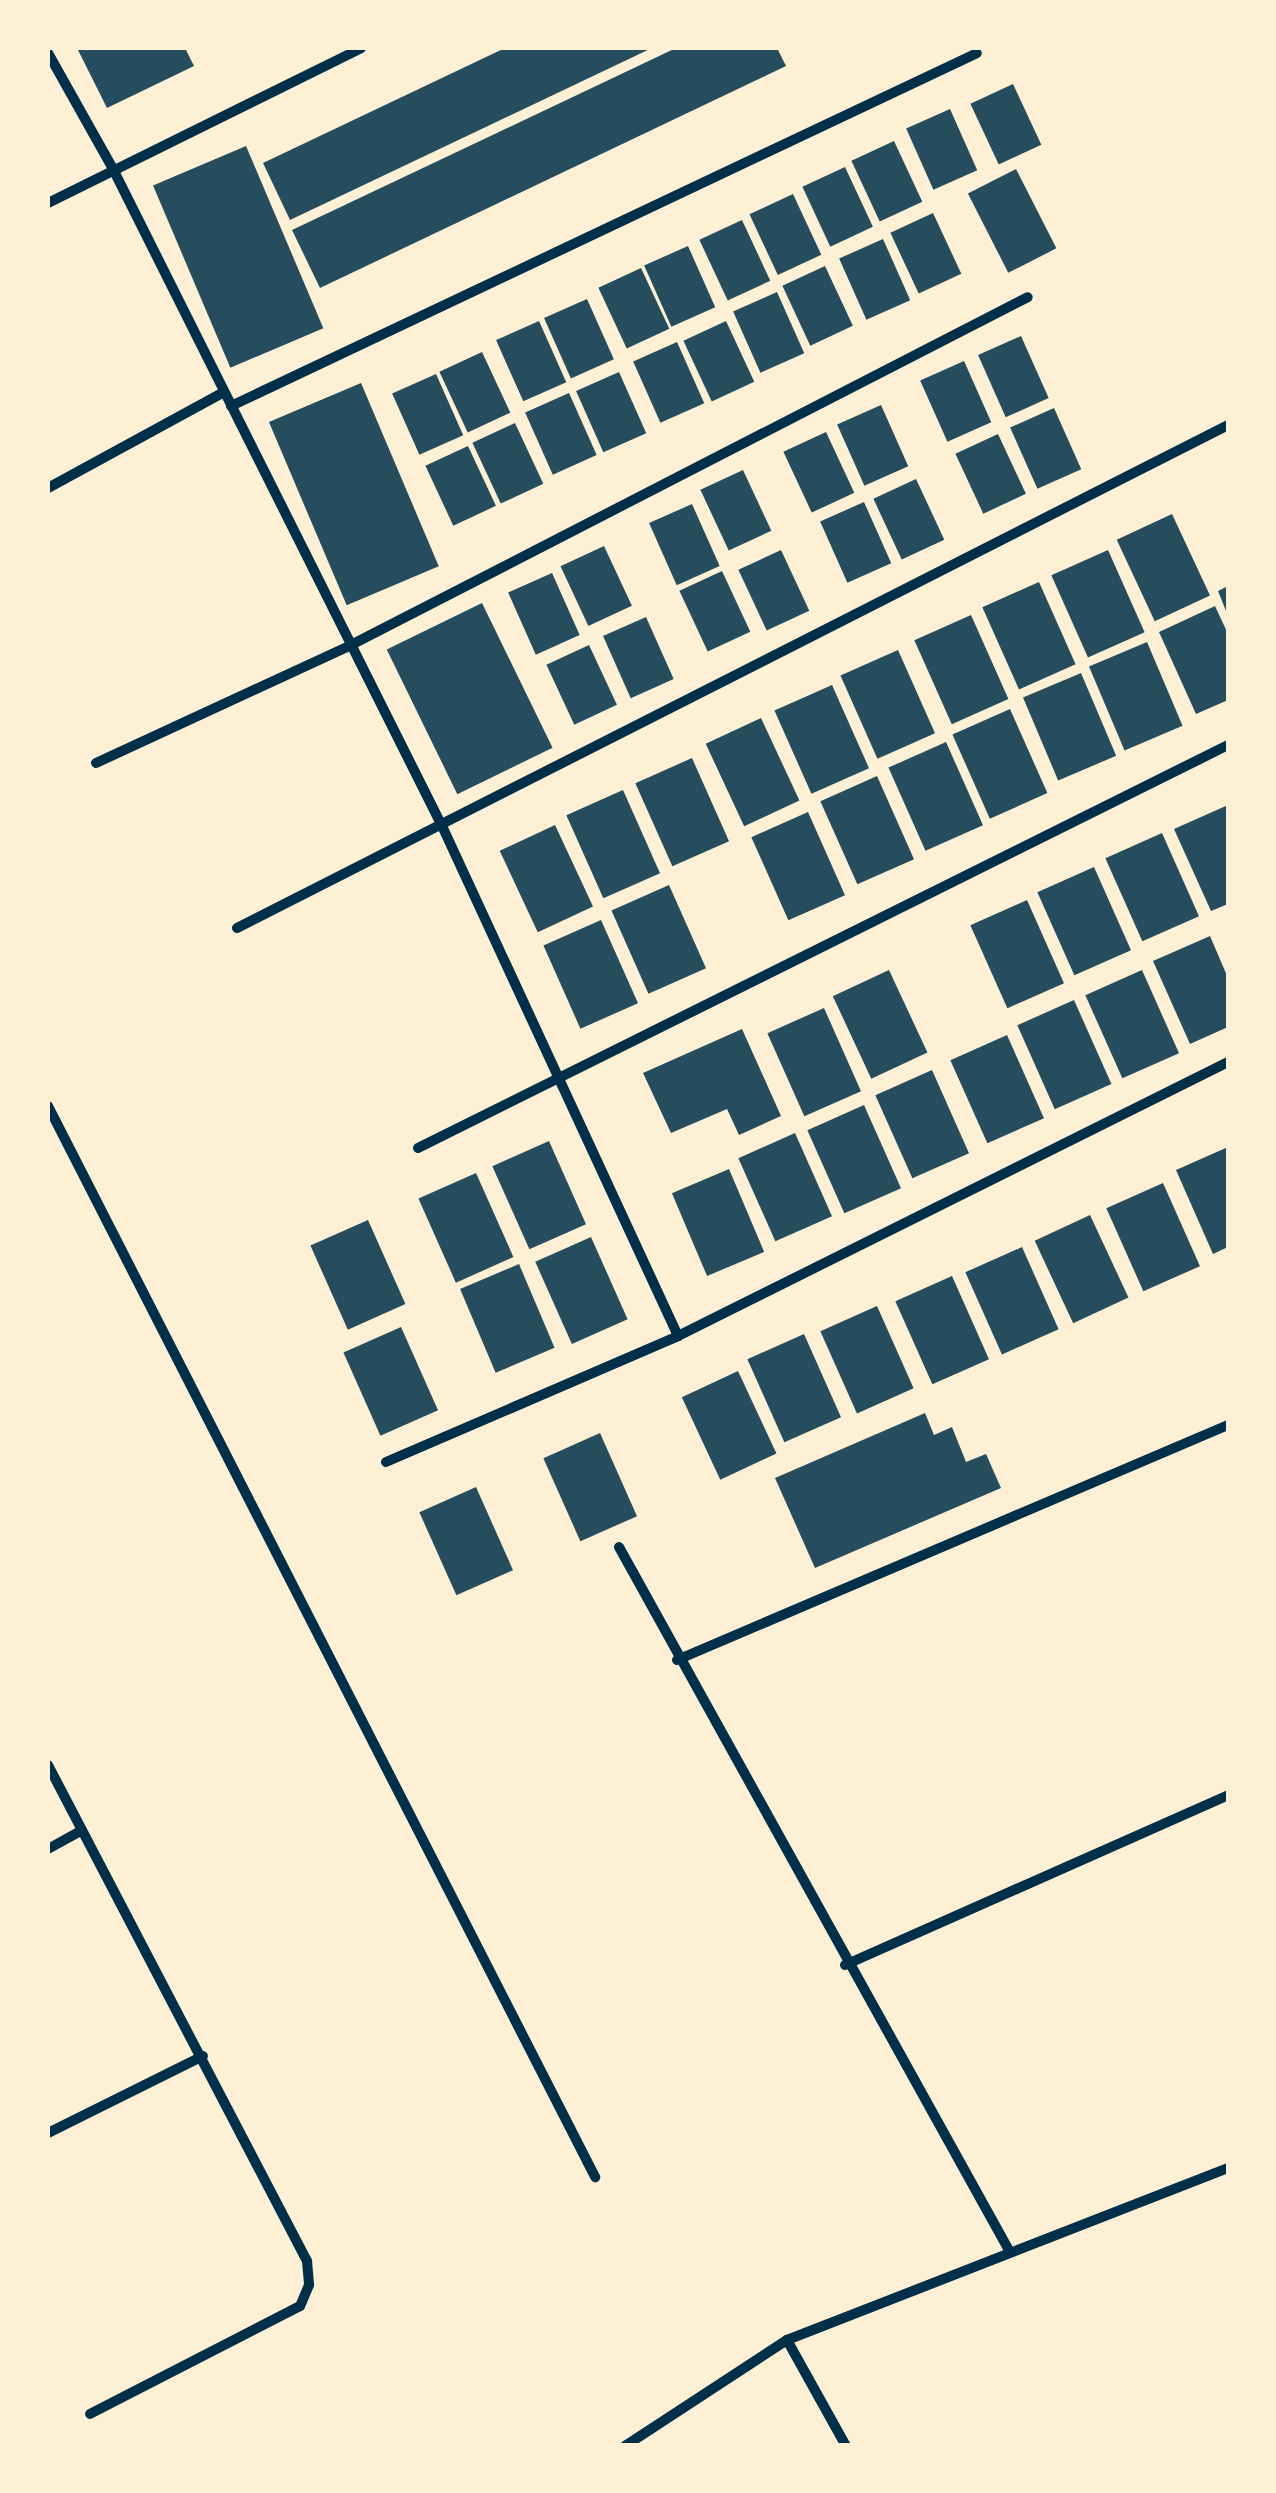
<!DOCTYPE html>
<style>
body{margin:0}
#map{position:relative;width:1276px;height:2493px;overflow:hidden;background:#fdf0d5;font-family:Bitter,serif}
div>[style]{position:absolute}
.building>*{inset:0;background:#264d5e;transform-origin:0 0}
.minor>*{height:10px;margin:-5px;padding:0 5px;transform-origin:5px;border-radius:5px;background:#003049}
span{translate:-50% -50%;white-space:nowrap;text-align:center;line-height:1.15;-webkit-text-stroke:8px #fdf0d5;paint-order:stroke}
.frame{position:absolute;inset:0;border:50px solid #fdf0d5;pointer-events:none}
</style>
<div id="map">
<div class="building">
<i style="clip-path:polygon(77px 48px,185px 48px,194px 66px,107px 108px)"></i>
<i style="clip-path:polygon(505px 48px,652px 48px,290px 220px,263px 163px)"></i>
<i style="clip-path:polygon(676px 48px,777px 48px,786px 66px,320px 288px,292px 230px)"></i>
<i style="left:1013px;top:84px;width:67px;height:47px;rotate:65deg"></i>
<i style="left:950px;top:109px;width:67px;height:48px;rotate:66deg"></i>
<i style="left:894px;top:141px;width:67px;height:47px;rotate:65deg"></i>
<i style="left:246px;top:146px;width:198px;height:101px;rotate:67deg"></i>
<i style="left:845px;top:167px;width:66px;height:47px;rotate:65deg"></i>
<i style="left:1016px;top:169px;width:89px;height:54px;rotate:63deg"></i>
<i style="left:793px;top:194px;width:67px;height:48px;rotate:65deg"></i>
<i style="left:933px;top:213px;width:67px;height:47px;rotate:65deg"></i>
<i style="left:742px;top:220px;width:67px;height:47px;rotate:65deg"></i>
<i style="left:883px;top:239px;width:67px;height:48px;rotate:66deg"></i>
<i style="left:688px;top:246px;width:67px;height:48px;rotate:66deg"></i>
<i style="left:825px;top:266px;width:66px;height:47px;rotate:65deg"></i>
<i style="left:641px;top:268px;width:67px;height:47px;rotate:65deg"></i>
<i style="left:777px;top:292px;width:67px;height:48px;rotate:66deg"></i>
<i style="left:587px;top:299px;width:66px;height:47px;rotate:66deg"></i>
<i style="left:539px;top:321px;width:67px;height:47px;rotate:66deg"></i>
<i style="left:726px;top:321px;width:67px;height:47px;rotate:65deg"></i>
<i style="left:1021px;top:336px;width:68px;height:47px;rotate:66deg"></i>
<i style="left:677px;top:342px;width:67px;height:48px;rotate:66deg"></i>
<i style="left:482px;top:352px;width:67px;height:47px;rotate:65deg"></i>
<i style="left:964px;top:361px;width:67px;height:48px;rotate:66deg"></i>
<i style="left:619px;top:372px;width:67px;height:47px;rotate:66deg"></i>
<i style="left:436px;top:374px;width:67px;height:48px;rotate:66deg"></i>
<i style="left:361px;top:383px;width:199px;height:100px;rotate:67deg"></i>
<i style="left:569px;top:393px;width:68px;height:48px;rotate:66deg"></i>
<i style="left:881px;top:405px;width:67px;height:48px;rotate:66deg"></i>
<i style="left:1054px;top:408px;width:67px;height:48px;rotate:66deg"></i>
<i style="left:515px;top:423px;width:67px;height:47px;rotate:65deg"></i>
<i style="left:826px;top:432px;width:67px;height:47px;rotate:65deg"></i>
<i style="left:998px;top:434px;width:66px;height:47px;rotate:65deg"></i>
<i style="left:468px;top:446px;width:66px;height:47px;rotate:65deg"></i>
<i style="left:743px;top:470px;width:67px;height:47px;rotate:65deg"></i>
<i style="left:916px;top:479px;width:67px;height:47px;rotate:65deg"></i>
<i style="left:864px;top:502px;width:67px;height:48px;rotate:66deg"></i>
<i style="left:692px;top:504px;width:68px;height:47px;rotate:66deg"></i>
<i style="left:1172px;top:514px;width:90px;height:61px;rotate:65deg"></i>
<i style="left:604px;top:546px;width:66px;height:48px;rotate:65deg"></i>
<i style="left:781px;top:550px;width:67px;height:47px;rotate:65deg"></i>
<i style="left:1108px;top:550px;width:90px;height:62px;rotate:66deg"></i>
<i style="left:722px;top:571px;width:67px;height:47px;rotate:65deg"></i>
<i style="left:552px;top:573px;width:68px;height:48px;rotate:66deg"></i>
<i style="left:1039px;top:582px;width:90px;height:62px;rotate:66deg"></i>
<i style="clip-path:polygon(1228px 586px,1228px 616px,1218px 591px)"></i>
<i style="left:482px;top:603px;width:161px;height:106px;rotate:64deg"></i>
<i style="clip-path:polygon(1215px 606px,1228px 634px,1228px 700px,1196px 714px,1159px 632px)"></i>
<i style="left:971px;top:615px;width:92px;height:62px;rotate:66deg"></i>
<i style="left:646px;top:617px;width:68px;height:47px;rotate:66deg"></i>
<i style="left:1147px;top:642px;width:91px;height:63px;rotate:67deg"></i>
<i style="left:589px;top:645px;width:66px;height:47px;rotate:65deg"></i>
<i style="left:898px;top:650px;width:91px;height:63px;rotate:66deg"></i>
<i style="left:1081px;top:673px;width:90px;height:63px;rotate:67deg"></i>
<i style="left:832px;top:685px;width:91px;height:63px;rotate:66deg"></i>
<i style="left:1010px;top:709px;width:92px;height:63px;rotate:66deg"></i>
<i style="left:761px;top:718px;width:91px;height:61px;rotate:65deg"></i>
<i style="left:946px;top:742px;width:91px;height:63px;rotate:66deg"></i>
<i style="left:692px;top:758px;width:91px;height:62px;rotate:66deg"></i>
<i style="left:877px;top:776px;width:91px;height:62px;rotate:66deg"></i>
<i style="left:623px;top:790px;width:91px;height:62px;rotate:66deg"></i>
<i style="clip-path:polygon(1228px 805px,1228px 904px,1211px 911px,1174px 829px)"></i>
<i style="left:808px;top:812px;width:91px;height:62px;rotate:66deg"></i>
<i style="left:555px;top:825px;width:90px;height:61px;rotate:65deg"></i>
<i style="left:1162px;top:833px;width:91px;height:62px;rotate:66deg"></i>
<i style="left:1094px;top:867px;width:91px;height:62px;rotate:66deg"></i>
<i style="left:669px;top:885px;width:91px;height:63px;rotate:66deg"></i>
<i style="left:1027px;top:900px;width:91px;height:62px;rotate:66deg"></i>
<i style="left:601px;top:920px;width:91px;height:63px;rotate:66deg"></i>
<i style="clip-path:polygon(1210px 936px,1228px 978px,1228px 1027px,1190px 1044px,1153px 961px)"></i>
<i style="left:889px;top:970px;width:91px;height:62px;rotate:65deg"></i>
<i style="left:1142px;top:970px;width:91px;height:62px;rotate:66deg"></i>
<i style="left:1074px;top:1000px;width:92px;height:62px;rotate:66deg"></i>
<i style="left:824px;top:1008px;width:91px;height:62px;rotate:66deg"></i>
<i style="clip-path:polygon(742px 1029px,781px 1116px,739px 1135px,727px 1109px,671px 1133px,643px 1073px)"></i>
<i style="left:1007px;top:1035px;width:91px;height:62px;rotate:66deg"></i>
<i style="left:932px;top:1070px;width:91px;height:62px;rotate:66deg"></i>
<i style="left:864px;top:1105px;width:91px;height:62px;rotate:66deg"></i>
<i style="left:795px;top:1133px;width:91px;height:62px;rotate:66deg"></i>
<i style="left:549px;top:1141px;width:91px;height:62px;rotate:66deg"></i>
<i style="clip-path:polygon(1228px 1147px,1228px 1247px,1213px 1254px,1176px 1170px)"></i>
<i style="left:729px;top:1169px;width:90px;height:62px;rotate:67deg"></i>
<i style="left:476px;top:1173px;width:92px;height:63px;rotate:66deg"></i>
<i style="left:1163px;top:1183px;width:91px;height:62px;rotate:66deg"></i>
<i style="left:1090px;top:1215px;width:91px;height:61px;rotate:65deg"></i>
<i style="left:368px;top:1220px;width:92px;height:63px;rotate:66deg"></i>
<i style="left:591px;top:1237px;width:90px;height:61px;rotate:66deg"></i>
<i style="left:1022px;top:1247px;width:90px;height:62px;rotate:66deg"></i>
<i style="left:519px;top:1264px;width:91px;height:64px;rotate:67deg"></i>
<i style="left:952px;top:1276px;width:91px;height:62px;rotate:66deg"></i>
<i style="left:877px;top:1306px;width:90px;height:62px;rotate:66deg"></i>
<i style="left:401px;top:1327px;width:91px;height:63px;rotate:66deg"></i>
<i style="left:804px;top:1334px;width:91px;height:62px;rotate:66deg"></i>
<i style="left:738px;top:1371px;width:91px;height:62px;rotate:65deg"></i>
<i style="clip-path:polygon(925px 1413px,934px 1435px,952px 1427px,966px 1462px,986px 1454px,1001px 1488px,815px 1568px,775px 1478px)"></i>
<i style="left:600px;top:1433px;width:91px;height:62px;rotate:66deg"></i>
<i style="left:476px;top:1487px;width:91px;height:62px;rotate:66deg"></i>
</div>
<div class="minor">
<i style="left:48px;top:53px;width:133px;rotate:60.7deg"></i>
<i style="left:113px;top:169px;width:737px;rotate:63.4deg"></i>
<i style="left:443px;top:828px;width:560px;rotate:65.17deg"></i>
<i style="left:48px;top:203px;width:349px;rotate:-26.3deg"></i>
<i style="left:231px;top:406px;width:825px;rotate:-25.32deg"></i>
<i style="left:48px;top:488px;width:200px;rotate:-28.6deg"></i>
<i style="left:96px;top:763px;width:279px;rotate:-24.8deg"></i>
<i style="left:349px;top:646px;width:763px;rotate:-27.2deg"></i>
<i style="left:237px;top:928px;width:1111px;rotate:-26.91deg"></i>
<i style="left:48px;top:1106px;width:1203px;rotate:62.94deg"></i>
<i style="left:418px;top:1148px;width:905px;rotate:-26.45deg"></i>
<i style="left:386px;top:1462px;width:318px;rotate:-23.3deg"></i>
<i style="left:678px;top:1336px;width:614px;rotate:-26.48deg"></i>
<i style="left:619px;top:1547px;width:806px;rotate:60.99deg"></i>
<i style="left:677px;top:1660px;width:599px;rotate:-23.1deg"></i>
<i style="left:48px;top:1765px;width:560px;rotate:62.43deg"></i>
<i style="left:307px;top:2261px;width:24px;rotate:85deg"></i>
<i style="left:309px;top:2285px;width:23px;rotate:113deg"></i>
<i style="left:300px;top:2306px;width:236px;rotate:152.8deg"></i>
<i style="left:48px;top:1849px;width:37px;rotate:-29deg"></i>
<i style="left:845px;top:1965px;width:419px;rotate:-23.9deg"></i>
<i style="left:48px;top:2133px;width:173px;rotate:-26.4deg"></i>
<i style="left:787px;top:2340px;width:121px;rotate:60.9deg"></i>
<i style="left:625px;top:2446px;width:194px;rotate:-33.2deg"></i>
<i style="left:787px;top:2340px;width:473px;rotate:-21.3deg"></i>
</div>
<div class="frame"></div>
</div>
